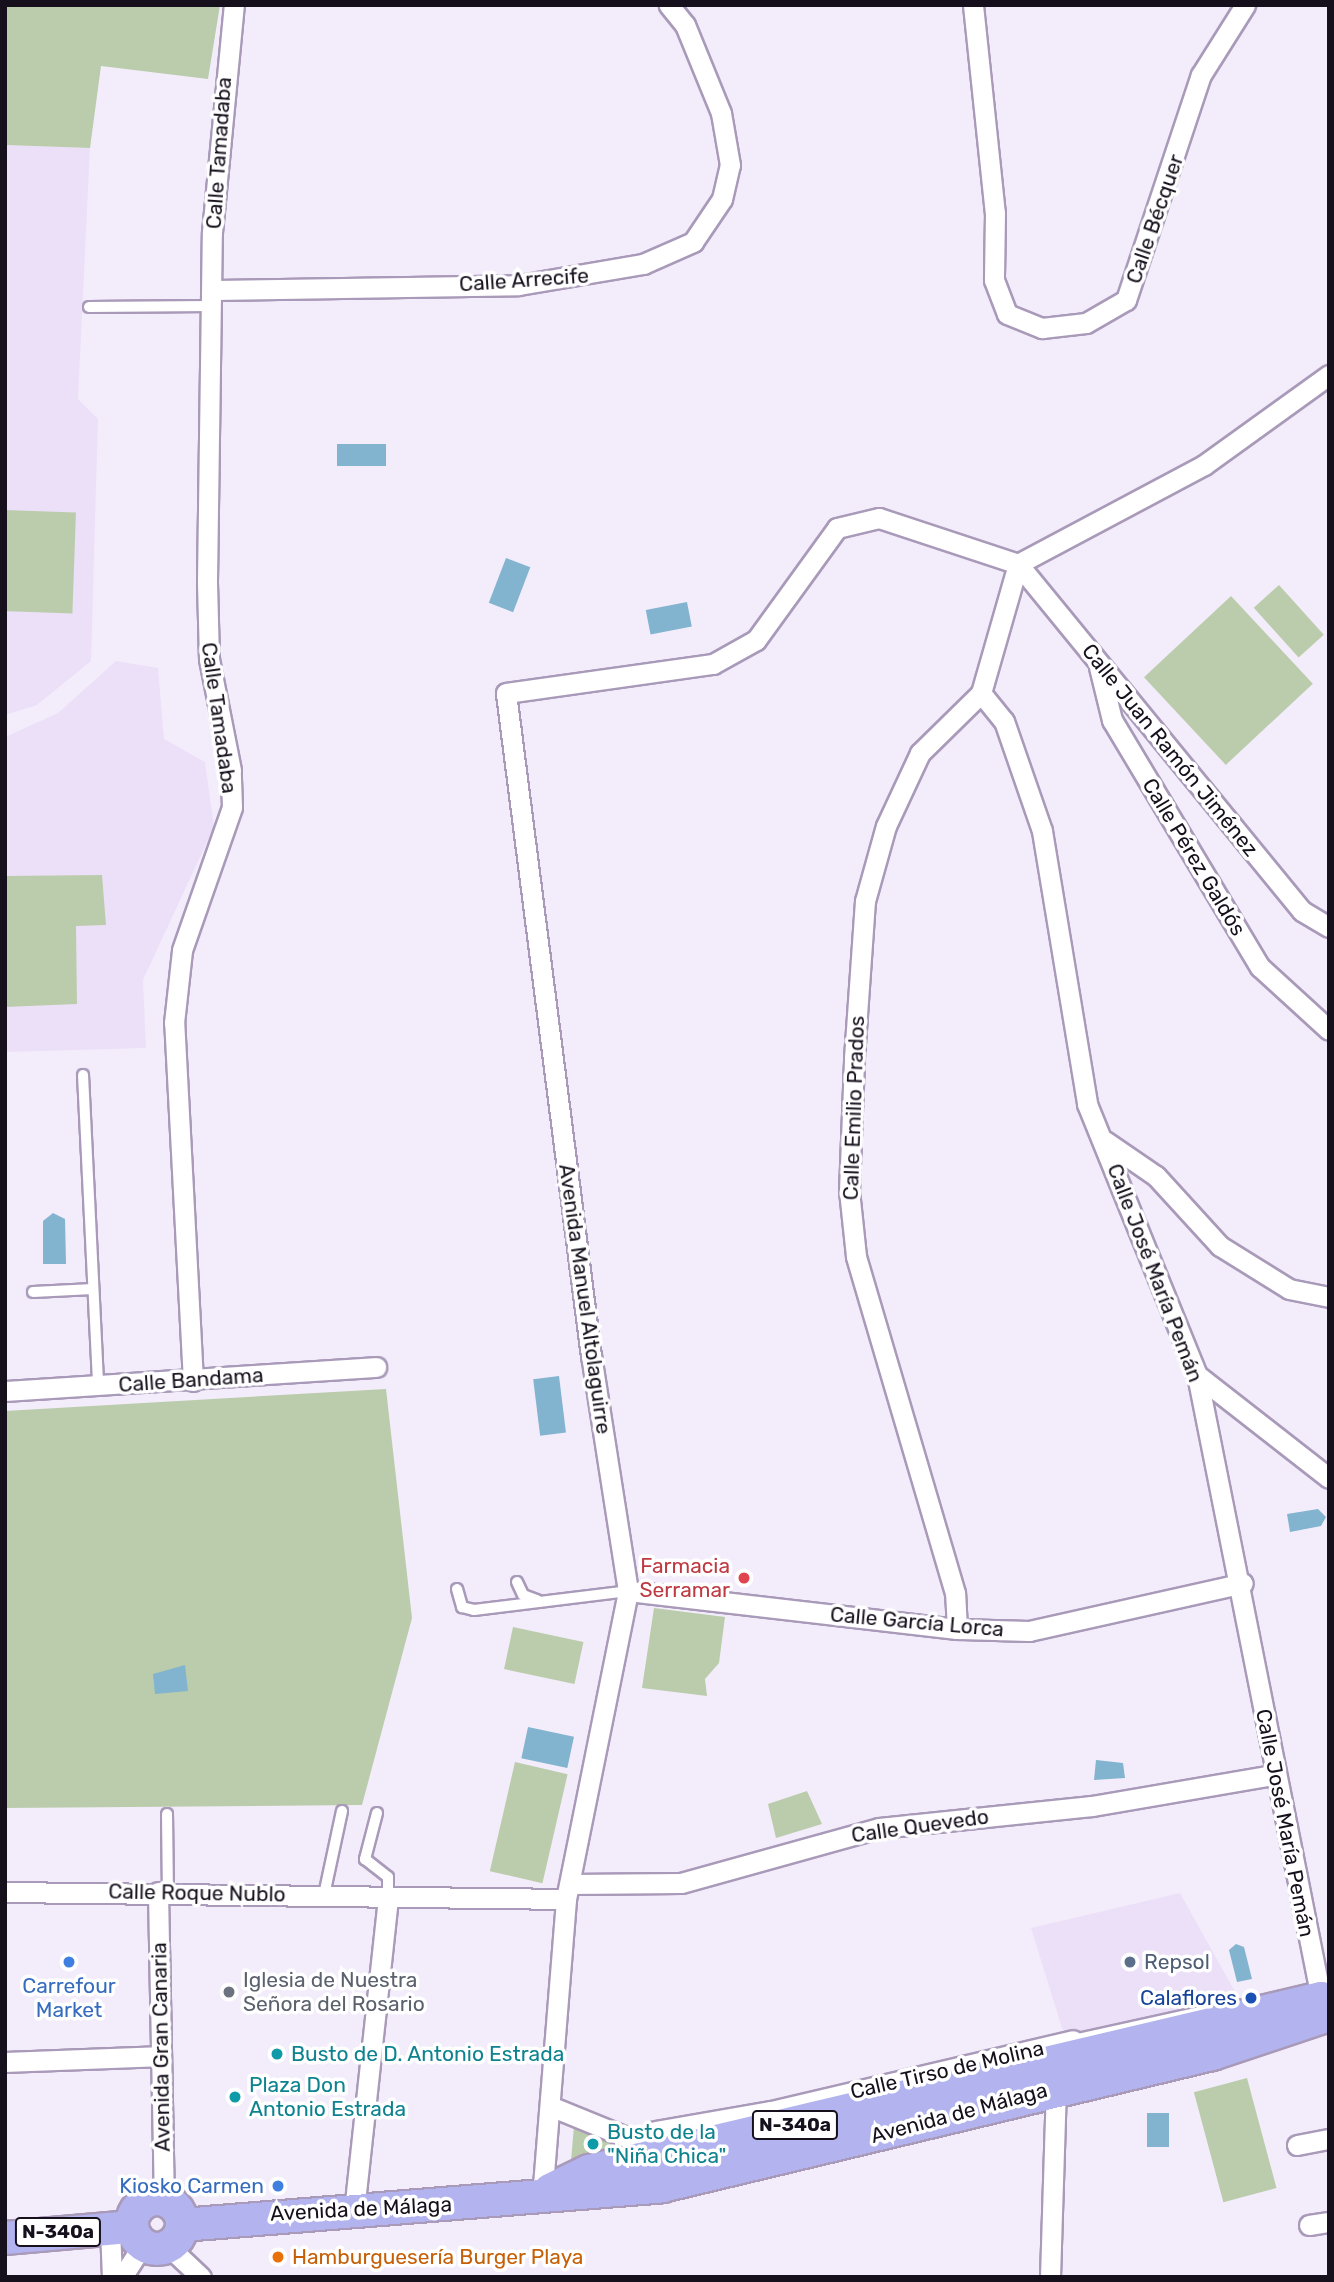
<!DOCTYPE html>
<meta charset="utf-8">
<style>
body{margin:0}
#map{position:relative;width:1334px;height:2282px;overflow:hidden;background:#f3edfb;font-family:Rubik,sans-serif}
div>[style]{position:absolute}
.built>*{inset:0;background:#ece0f9}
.green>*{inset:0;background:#bbccac;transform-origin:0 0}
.water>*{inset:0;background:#82b3cf;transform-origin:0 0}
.roads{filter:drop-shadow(2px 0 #a99ab9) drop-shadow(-2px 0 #a99ab9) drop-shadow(0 2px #a99ab9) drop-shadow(0 -2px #a99ab9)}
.lane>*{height:10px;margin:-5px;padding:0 5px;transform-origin:5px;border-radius:5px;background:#fff}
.street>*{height:19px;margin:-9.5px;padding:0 9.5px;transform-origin:9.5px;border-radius:9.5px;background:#fff}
.primary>*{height:32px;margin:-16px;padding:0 16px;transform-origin:16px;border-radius:16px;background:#b3b4ef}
.primary>.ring{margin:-16px;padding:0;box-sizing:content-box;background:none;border:32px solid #b3b4ef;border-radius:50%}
.dots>*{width:19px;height:19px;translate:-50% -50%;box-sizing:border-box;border:4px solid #fff;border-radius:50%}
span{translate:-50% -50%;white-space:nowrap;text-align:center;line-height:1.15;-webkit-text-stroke:7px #fff;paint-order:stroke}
.shield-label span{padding:2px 5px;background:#fff;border:2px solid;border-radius:5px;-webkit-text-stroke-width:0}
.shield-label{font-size:19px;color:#16101c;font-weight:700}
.street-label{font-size:21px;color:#16101c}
.health-label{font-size:21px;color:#be3a42}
.right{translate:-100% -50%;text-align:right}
.service-label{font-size:21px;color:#4e5e75}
.left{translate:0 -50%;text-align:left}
.worship-label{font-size:21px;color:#5b616d}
.shop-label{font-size:21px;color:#366cbe}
.transit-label{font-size:21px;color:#164399}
.culture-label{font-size:21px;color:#0d838f}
.food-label{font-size:21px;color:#c56008}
.frame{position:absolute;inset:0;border:7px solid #16101c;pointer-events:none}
</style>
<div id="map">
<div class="built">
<i style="clip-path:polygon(5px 145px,90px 148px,78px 399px,98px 419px,91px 661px,37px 705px,5px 715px)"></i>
<i style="clip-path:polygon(116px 661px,158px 668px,164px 739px,205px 762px,214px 827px,143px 980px,146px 1048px,5px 1052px,5px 737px,58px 713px)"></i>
<i style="clip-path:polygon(1180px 1893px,1238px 1997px,1212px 2020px,1083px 2053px,1062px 2028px,1031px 1928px)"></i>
</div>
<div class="green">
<i style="clip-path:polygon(5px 5px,220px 5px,208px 79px,101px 66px,90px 148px,5px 145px)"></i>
<i style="left:5px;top:510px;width:71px;height:101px;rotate:2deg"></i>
<i style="left:1279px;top:585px;width:67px;height:34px;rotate:48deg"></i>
<i style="left:1231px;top:596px;width:120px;height:119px;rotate:47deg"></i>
<i style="clip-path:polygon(102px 875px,106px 925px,76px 926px,77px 1004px,5px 1007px,5px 876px)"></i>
<i style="clip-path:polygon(386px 1389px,412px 1618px,362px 1805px,5px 1808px,5px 1411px)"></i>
<i style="clip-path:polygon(654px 1608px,725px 1617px,719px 1663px,705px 1679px,707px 1696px,642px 1688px)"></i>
<i style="left:513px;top:1627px;width:72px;height:43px;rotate:12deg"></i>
<i style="left:515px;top:1762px;width:54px;height:112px;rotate:13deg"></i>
<i style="clip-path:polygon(807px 1791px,822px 1824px,776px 1838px,768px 1804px)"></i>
<i style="left:1247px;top:2078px;width:114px;height:55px;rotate:75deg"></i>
<i style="clip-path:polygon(574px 2126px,630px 2149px,571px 2161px)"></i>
</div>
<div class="water">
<i style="left:337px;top:444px;width:49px;height:22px"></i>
<i style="left:506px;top:558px;width:26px;height:48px;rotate:21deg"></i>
<i style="left:687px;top:602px;width:25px;height:42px;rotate:79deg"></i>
<i style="clip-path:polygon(53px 1213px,65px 1219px,66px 1264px,43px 1264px,43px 1221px)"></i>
<i style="left:559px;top:1376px;width:57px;height:26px;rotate:83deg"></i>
<i style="clip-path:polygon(1318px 1509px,1326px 1517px,1321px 1526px,1290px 1532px,1287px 1514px)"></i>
<i style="clip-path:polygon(185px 1665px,188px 1691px,155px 1694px,153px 1674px)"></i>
<i style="left:528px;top:1727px;width:47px;height:32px;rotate:12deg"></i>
<i style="clip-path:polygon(1096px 1760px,1123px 1763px,1125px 1778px,1094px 1780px)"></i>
<i style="clip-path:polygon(1236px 1944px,1244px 1947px,1252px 1979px,1237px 1982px,1229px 1950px)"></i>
<i style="left:1147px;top:2113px;width:22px;height:34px"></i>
</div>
<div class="roads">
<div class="lane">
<i style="left:89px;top:307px;width:122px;rotate:-0.5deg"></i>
<i style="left:83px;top:1075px;width:310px;rotate:87.2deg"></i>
<i style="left:33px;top:1292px;width:60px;rotate:-2.9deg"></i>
<i style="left:517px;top:1582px;width:14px;rotate:65deg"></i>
<i style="left:523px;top:1595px;width:15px;rotate:20deg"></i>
<i style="left:457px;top:1589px;width:19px;rotate:74deg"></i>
<i style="left:462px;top:1607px;width:12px;rotate:14deg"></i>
<i style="left:474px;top:1610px;width:155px;rotate:-7deg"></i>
<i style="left:377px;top:1813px;width:48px;rotate:104.6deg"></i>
<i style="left:365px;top:1859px;width:29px;rotate:38deg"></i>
<i style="left:388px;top:1877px;width:23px;rotate:90deg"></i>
<i style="left:167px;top:1814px;width:79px;rotate:89.3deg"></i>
<i style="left:324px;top:1895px;width:86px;rotate:-77.9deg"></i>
<i style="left:1073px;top:2040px;width:135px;rotate:-12.4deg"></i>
</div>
<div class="street">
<i style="left:973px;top:5px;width:209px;rotate:84deg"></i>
<i style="left:995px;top:213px;width:67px;rotate:90.9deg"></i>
<i style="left:994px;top:280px;width:36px;rotate:69deg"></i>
<i style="left:1007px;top:314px;width:38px;rotate:22deg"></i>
<i style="left:1042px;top:328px;width:44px;rotate:-6.5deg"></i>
<i style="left:1086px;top:323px;width:46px;rotate:-29.9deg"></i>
<i style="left:1126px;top:300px;width:237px;rotate:-71.6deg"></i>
<i style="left:1201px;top:75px;width:83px;rotate:-57.8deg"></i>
<i style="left:215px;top:290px;width:304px;rotate:-0.9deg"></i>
<i style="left:519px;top:285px;width:126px;rotate:-9.6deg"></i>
<i style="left:643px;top:264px;width:55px;rotate:-23.7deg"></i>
<i style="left:693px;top:242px;width:52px;rotate:-56deg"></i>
<i style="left:722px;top:199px;width:35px;rotate:-77deg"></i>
<i style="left:730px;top:165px;width:53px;rotate:-99.8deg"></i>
<i style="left:721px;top:113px;width:95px;rotate:-112.2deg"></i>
<i style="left:685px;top:25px;width:26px;rotate:-129deg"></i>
<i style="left:1018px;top:564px;width:448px;rotate:50.7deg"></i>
<i style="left:1302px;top:911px;width:31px;rotate:31deg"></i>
<i style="left:1099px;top:667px;width:55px;rotate:76.2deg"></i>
<i style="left:1112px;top:720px;width:288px;rotate:59.1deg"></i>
<i style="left:1260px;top:967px;width:93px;rotate:42.4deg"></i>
<i style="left:981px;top:693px;width:36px;rotate:51deg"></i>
<i style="left:1004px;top:721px;width:116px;rotate:70.9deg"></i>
<i style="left:1042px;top:831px;width:277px;rotate:80.6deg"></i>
<i style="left:1087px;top:1104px;width:292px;rotate:67.9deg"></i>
<i style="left:1197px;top:1375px;width:635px;rotate:78.74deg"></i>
<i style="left:1105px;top:1141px;width:62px;rotate:34.5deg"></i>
<i style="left:1156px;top:1176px;width:95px;rotate:47.6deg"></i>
<i style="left:1220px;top:1246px;width:81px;rotate:31.9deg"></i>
<i style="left:1289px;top:1289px;width:41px;rotate:11.3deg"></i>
<i style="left:1197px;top:1375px;width:167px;rotate:38deg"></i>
<i style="left:193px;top:1381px;width:359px;rotate:-93deg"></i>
<i style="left:174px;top:1023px;width:73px;rotate:-83.7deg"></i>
<i style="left:182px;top:950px;width:151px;rotate:-70.7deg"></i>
<i style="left:232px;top:807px;width:37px;rotate:-92deg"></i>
<i style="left:231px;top:770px;width:113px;rotate:-101.2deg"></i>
<i style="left:209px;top:659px;width:78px;rotate:-91.5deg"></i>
<i style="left:207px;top:581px;width:349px;rotate:-89.2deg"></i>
<i style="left:212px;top:232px;width:228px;rotate:-84.5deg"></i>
<i style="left:5px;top:1391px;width:372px;rotate:-3.7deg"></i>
<i style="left:628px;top:1591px;width:331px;rotate:6.6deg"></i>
<i style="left:957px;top:1629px;width:72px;rotate:1.6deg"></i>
<i style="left:1029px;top:1631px;width:219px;rotate:-12.6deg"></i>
<i style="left:957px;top:1629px;width:36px;rotate:-93deg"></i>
<i style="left:955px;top:1593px;width:351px;rotate:-106.4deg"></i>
<i style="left:856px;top:1256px;width:65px;rotate:-96.1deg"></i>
<i style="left:849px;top:1191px;width:133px;rotate:-87.8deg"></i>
<i style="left:854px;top:1058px;width:157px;rotate:-86deg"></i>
<i style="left:865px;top:901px;width:78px;rotate:-74.4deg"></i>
<i style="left:886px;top:826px;width:81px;rotate:-65deg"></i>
<i style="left:920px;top:753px;width:86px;rotate:-44.5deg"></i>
<i style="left:981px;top:693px;width:134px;rotate:-74deg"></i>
<i style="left:570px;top:1884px;width:111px;rotate:-0.5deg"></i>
<i style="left:681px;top:1883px;width:205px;rotate:-15.5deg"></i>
<i style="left:879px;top:1828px;width:214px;rotate:-5.9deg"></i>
<i style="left:1092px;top:1806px;width:185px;rotate:-9.7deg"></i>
<i style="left:5px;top:1892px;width:561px;rotate:0.71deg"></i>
<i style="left:158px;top:1892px;width:309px;rotate:88.9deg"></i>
<i style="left:5px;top:2062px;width:156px;rotate:-2.2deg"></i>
<i style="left:550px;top:2106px;width:122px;rotate:22.2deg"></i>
<i style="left:655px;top:2131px;width:118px;rotate:-9.8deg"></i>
<i style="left:771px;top:2111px;width:310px;rotate:-13.2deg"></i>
<i style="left:1297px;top:2145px;width:33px;rotate:-11deg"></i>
<i style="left:542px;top:2198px;width:300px;rotate:-85.4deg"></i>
<i style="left:566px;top:1899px;width:314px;rotate:-78.6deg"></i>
<i style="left:628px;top:1591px;width:238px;rotate:-98.9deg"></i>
<i style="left:591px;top:1356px;width:668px;rotate:-97.31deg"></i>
<i style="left:506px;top:693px;width:209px;rotate:-8deg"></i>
<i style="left:713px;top:664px;width:49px;rotate:-29.2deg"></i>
<i style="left:756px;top:640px;width:138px;rotate:-54.1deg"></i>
<i style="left:837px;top:528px;width:43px;rotate:-13.4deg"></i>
<i style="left:879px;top:518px;width:146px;rotate:18.3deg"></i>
<i style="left:1018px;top:564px;width:211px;rotate:-28deg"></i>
<i style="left:1204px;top:465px;width:154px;rotate:-35.8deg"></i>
<i style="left:354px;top:2211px;width:313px;rotate:-83.8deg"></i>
<i style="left:1309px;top:2225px;width:20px;rotate:-9deg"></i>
<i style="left:110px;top:2228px;width:49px;rotate:87.7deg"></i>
<i style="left:168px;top:2246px;width:45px;rotate:43.2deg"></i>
<i style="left:122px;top:2277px;width:38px;rotate:-57deg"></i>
<i style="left:1050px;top:2277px;width:190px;rotate:-88.2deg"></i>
</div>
<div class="primary">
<i style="left:550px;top:2190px;width:43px;rotate:-26deg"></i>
<i style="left:589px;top:2171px;width:752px;rotate:-13.3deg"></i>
<i style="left:1321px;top:1998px;width:9px;rotate:32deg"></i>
<i class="ring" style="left:132px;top:2199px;width:18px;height:18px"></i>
<i style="left:182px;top:2225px;width:482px;rotate:-4.6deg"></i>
<i style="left:662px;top:2186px;width:566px;rotate:-13.5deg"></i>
<i style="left:1212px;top:2054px;width:123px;rotate:-18.4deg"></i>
<i style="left:5px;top:2238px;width:127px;rotate:-5deg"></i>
</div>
</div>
<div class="dots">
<i style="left:744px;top:1578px;background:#e0444e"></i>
<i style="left:69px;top:1962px;background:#3f7fe0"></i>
<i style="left:1130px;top:1962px;background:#5c6f8a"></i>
<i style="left:229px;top:1992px;background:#6b7280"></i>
<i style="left:1251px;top:1998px;background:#1a4fb4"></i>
<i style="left:277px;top:2054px;background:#0f9aa8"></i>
<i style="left:235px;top:2097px;background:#0f9aa8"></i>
<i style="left:593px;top:2144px;background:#0f9aa8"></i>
<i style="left:278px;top:2186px;background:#3f7fe0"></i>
<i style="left:278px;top:2257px;background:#e8710a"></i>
</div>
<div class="shield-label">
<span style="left:795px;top:2125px">N-340a</span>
<span style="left:58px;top:2232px">N-340a</span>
</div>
<div class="street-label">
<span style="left:219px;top:153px;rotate:-86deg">Calle Tamadaba</span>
<span style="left:1155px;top:219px;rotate:-71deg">Calle Bécquer</span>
<span style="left:524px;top:280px;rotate:-4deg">Calle Arrecife</span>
<span style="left:219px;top:718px;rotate:82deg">Calle Tamadaba</span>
<span style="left:1170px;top:750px;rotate:51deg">Calle Juan Ramón Jiménez</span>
<span style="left:1194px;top:857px;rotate:59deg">Calle Pérez Galdós</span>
<span style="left:854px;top:1108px;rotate:-88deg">Calle Emilio Prados</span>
<span style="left:1155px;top:1273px;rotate:69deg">Calle José María Pemán</span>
<span style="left:585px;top:1299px;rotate:82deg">Avenida Manuel Altolaguirre</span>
<span style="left:191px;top:1380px;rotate:-4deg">Calle Bandama</span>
<span style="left:917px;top:1622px;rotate:5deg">Calle García Lorca</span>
<span style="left:1285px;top:1823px;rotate:79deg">Calle José María Pemán</span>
<span style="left:920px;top:1826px;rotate:-8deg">Calle Quevedo</span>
<span style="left:197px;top:1893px;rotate:1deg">Calle Roque Nublo</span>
<span style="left:161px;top:2047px;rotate:-91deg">Avenida Gran Canaria</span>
<span style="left:947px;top:2070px;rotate:-13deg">Calle Tirso de Molina</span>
<span style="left:959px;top:2113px;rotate:-15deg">Avenida de Málaga</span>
<span style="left:361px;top:2209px;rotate:-3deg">Avenida de Málaga</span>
</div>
<div class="health-label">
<span class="right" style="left:730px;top:1578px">Farmacia<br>Serramar</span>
</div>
<div class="service-label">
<span class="left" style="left:1144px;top:1962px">Repsol</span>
</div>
<div class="worship-label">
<span class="left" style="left:243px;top:1992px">Iglesia de Nuestra<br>Señora del Rosario</span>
</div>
<div class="shop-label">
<span style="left:69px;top:1998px">Carrefour<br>Market</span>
<span class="right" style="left:264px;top:2186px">Kiosko Carmen</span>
</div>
<div class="transit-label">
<span class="right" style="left:1237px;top:1998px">Calaflores</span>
</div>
<div class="culture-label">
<span class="left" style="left:291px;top:2054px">Busto de D. Antonio Estrada</span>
<span class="left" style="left:249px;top:2097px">Plaza Don<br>Antonio Estrada</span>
<span class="left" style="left:607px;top:2144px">Busto de la<br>"Niña Chica"</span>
</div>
<div class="food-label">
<span class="left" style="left:292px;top:2257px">Hamburguesería Burger Playa</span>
</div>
<div class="frame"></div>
</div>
